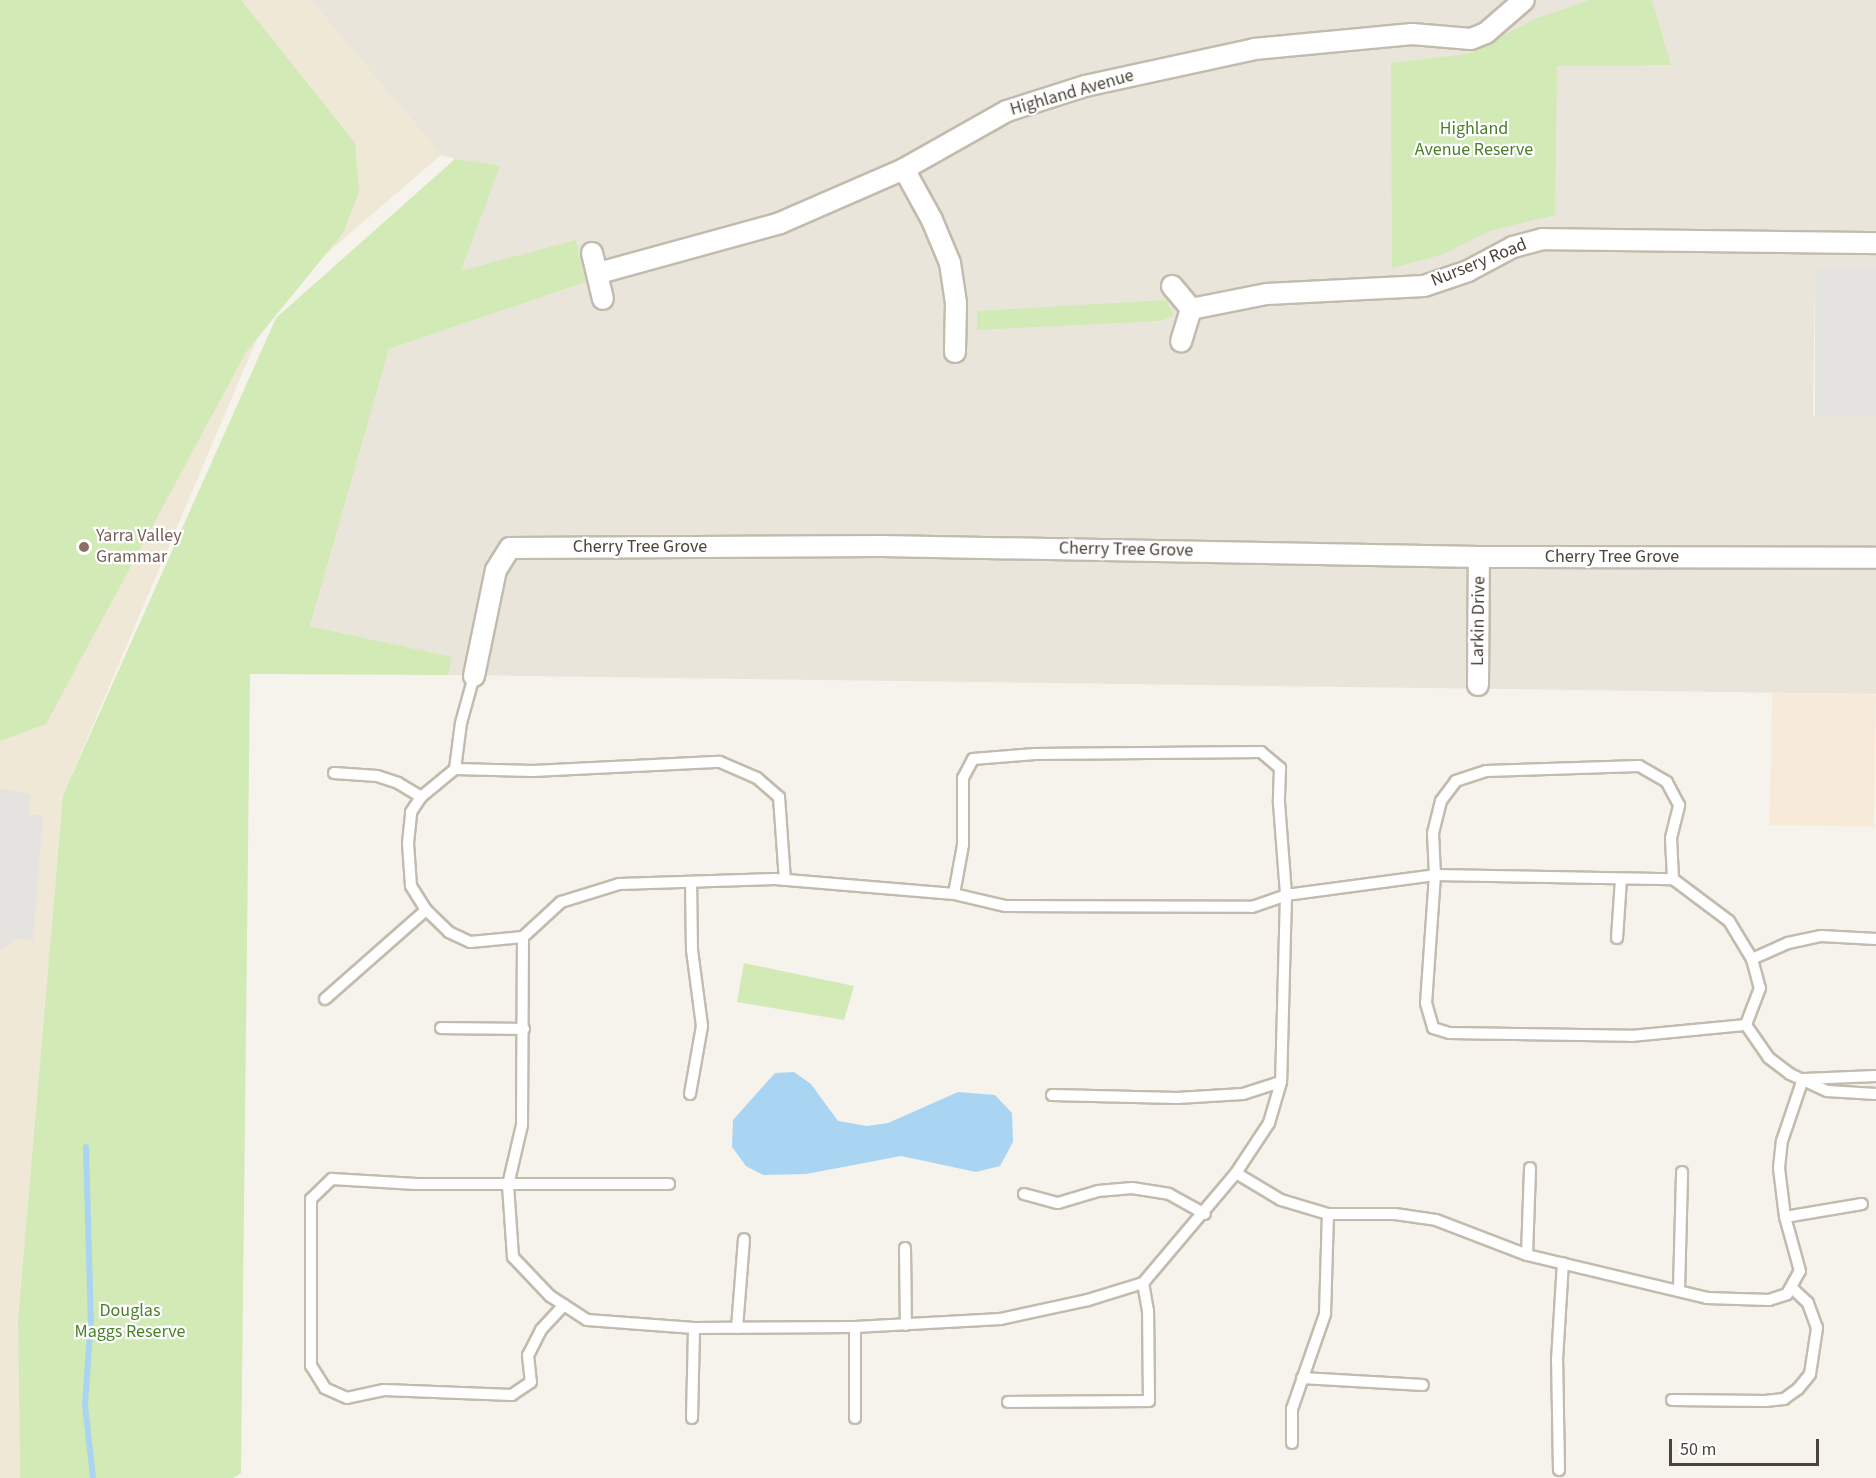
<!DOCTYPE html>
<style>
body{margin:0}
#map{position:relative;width:1876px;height:1478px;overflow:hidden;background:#f6f3ec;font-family:"Source Sans 3",sans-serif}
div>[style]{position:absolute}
.residential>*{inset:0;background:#eae5da}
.commercial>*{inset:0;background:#f7ead8;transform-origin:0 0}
.education>*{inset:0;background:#efe8d6}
.green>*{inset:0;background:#d2eab5}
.parking>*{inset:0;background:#e5e3e0;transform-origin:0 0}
.water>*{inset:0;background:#a9d4f2}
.stream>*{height:6px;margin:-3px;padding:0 3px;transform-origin:3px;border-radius:3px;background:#a9d4f2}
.roads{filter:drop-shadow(2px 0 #c2bbae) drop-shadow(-2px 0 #c2bbae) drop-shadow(0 2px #c2bbae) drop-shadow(0 -2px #c2bbae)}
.service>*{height:10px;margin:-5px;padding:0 5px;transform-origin:5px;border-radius:5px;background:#fff}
.minor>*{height:20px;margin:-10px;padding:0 10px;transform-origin:10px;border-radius:10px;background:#fff}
.dots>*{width:16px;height:16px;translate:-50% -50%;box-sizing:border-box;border:3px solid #fff;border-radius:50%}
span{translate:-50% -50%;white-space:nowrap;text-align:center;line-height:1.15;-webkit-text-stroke:4.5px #fff;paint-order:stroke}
.street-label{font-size:18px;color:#4b4439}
.park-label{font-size:18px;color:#4a7f2a}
.education-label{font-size:18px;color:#785e54}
.left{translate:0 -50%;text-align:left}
.scale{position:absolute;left:1669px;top:1439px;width:150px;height:27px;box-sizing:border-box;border:3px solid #4b4439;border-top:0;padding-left:8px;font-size:18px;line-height:21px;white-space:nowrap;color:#4b4439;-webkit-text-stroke:4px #fff;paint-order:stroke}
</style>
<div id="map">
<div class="residential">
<i style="clip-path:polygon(310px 0,1876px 0,1876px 268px,1815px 270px,1813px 416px,1876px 417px,1876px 694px,448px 675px,451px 657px,310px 626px,389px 349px,586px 282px,576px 241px,460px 272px,455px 159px,441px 155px)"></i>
</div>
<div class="commercial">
<i style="left:1772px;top:693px;width:104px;height:132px;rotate:1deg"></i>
</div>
<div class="education">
<i style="clip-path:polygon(0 0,310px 0,441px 155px,274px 299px,63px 795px,18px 1319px,20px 1478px,0 1478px)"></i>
</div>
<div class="green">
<i style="clip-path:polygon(0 0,241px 0,355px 143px,359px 192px,343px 233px,246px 352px,46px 724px,0 741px)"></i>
<i style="clip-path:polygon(1590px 0,1652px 0,1671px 65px,1557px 66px,1555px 215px,1489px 231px,1441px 255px,1392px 268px,1391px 63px,1467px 54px,1537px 18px)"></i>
<i style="clip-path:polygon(455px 159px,500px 166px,461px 271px,576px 240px,586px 282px,389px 349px,310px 626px,452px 657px,448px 675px,250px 674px,241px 1473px,233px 1478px,20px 1478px,18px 1319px,63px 795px,276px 318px)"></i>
<i style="clip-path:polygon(1166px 300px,1174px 316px,1159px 321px,977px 330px,977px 311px)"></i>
<i style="clip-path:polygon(744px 963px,854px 986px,844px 1020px,737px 1002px)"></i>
</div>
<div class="parking">
<i style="left:1876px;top:268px;width:149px;height:61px;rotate:90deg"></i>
<i style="clip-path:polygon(0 789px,30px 794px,29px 815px,43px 815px,33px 941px,18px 938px,0 950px)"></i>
</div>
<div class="water">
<i style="clip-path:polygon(794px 1072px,811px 1084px,838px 1121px,867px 1126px,888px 1123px,958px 1092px,995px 1095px,1012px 1113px,1013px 1142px,1000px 1166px,976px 1172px,901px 1156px,806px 1174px,763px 1175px,746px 1166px,732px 1147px,733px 1120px,775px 1073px)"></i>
</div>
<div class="stream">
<i style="left:86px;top:1147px;width:174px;rotate:88.4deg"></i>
<i style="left:91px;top:1321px;width:84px;rotate:94.1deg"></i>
<i style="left:85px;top:1405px;width:73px;rotate:83.7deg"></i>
</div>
<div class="roads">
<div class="service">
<i style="left:455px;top:769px;width:46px;rotate:-82.6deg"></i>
<i style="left:461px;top:723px;width:49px;rotate:-74.5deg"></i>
<i style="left:334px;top:773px;width:43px;rotate:4deg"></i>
<i style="left:377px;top:776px;width:22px;rotate:18deg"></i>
<i style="left:398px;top:783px;width:27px;rotate:31deg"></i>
<i style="left:1673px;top:879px;width:41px;rotate:-92.8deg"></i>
<i style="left:1671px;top:838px;width:34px;rotate:-76deg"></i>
<i style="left:1679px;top:805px;width:26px;rotate:-118deg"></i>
<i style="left:1667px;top:782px;width:32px;rotate:-150deg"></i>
<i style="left:1639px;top:766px;width:153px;rotate:178.1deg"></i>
<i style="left:1486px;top:771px;width:32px;rotate:162deg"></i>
<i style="left:1456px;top:781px;width:25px;rotate:127deg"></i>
<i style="left:1441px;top:801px;width:33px;rotate:104deg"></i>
<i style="left:1433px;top:833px;width:42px;rotate:87.3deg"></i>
<i style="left:1435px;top:875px;width:128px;rotate:94deg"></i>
<i style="left:1426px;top:1003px;width:26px;rotate:74deg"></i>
<i style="left:1433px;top:1028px;width:17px;rotate:17deg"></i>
<i style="left:1449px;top:1033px;width:182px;rotate:0.9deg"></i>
<i style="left:1631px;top:1036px;width:116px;rotate:-5.5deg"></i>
<i style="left:954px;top:894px;width:50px;rotate:-79.6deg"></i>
<i style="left:963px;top:845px;width:67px;rotate:-90deg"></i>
<i style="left:963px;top:778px;width:21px;rotate:-62deg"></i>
<i style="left:973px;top:759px;width:62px;rotate:-4.6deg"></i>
<i style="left:1035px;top:754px;width:226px;rotate:-0.5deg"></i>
<i style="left:1261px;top:752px;width:25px;rotate:40deg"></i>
<i style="left:1280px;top:768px;width:35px;rotate:92deg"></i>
<i style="left:1279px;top:803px;width:92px;rotate:85.6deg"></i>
<i style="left:1286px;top:895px;width:187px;rotate:91.5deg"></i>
<i style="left:1281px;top:1082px;width:43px;rotate:106.3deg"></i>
<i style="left:1269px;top:1123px;width:60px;rotate:123.4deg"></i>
<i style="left:1236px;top:1173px;width:144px;rotate:130.2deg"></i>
<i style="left:1143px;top:1283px;width:58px;rotate:162.8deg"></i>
<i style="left:1088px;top:1300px;width:89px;rotate:167.7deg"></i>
<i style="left:1001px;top:1319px;width:146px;rotate:176.9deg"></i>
<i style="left:855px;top:1327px;width:161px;rotate:179.6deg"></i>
<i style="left:694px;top:1328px;width:107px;rotate:-175.7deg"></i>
<i style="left:587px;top:1320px;width:44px;rotate:-147deg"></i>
<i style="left:550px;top:1296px;width:54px;rotate:-133.5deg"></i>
<i style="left:513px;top:1257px;width:72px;rotate:-94deg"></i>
<i style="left:508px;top:1185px;width:62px;rotate:-76.9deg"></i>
<i style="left:522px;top:1125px;width:188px;rotate:-89.7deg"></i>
<i style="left:523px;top:937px;width:52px;rotate:-42.6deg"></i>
<i style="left:561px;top:902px;width:61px;rotate:-17.2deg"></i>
<i style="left:619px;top:884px;width:156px;rotate:-1.8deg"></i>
<i style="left:775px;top:879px;width:180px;rotate:4.8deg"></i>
<i style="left:954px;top:894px;width:52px;rotate:13.2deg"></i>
<i style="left:1005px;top:906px;width:247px;rotate:0.2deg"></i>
<i style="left:1252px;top:907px;width:36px;rotate:-19deg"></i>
<i style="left:1286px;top:895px;width:150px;rotate:-7.6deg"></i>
<i style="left:1435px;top:875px;width:238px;rotate:1deg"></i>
<i style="left:1673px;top:879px;width:70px;rotate:36.9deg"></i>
<i style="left:1729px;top:921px;width:44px;rotate:58.8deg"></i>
<i style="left:1752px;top:959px;width:30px;rotate:75deg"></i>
<i style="left:1760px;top:988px;width:40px;rotate:111deg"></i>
<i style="left:1746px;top:1025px;width:40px;rotate:55.1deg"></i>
<i style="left:1769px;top:1058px;width:26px;rotate:37deg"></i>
<i style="left:1790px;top:1074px;width:41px;rotate:24.7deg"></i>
<i style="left:1827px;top:1091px;width:49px;rotate:3.5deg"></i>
<i style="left:523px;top:937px;width:53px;rotate:174.6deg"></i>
<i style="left:470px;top:942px;width:23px;rotate:-155deg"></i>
<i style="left:449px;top:932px;width:32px;rotate:-136deg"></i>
<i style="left:426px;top:910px;width:28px;rotate:-122deg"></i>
<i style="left:411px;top:886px;width:43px;rotate:-94deg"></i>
<i style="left:408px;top:843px;width:31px;rotate:-84deg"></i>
<i style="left:411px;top:812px;width:18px;rotate:-56deg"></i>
<i style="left:421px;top:797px;width:44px;rotate:-39.5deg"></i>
<i style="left:455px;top:769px;width:78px;rotate:1.5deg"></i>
<i style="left:533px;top:771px;width:187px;rotate:-2.8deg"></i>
<i style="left:720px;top:762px;width:40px;rotate:23.4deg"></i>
<i style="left:757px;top:778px;width:29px;rotate:41deg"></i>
<i style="left:779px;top:797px;width:83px;rotate:85.9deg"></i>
<i style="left:1617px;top:938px;width:59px;rotate:-86.1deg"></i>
<i style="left:1752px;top:959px;width:39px;rotate:-24deg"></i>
<i style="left:1788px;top:943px;width:34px;rotate:-12deg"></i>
<i style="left:1821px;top:936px;width:55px;rotate:3.1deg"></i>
<i style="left:325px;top:999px;width:135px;rotate:-41.4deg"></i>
<i style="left:441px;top:1028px;width:83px;rotate:0.7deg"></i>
<i style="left:1804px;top:1079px;width:72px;rotate:-2.4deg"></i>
<i style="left:690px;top:1094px;width:69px;rotate:-80deg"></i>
<i style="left:702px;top:1026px;width:77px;rotate:-97.5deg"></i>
<i style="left:692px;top:950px;width:68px;rotate:-90.8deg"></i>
<i style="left:1052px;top:1095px;width:125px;rotate:1.4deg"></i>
<i style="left:1177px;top:1098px;width:66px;rotate:-3.5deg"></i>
<i style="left:1243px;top:1094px;width:40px;rotate:-18deg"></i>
<i style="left:1236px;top:1173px;width:52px;rotate:31deg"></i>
<i style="left:1281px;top:1200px;width:49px;rotate:16.6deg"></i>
<i style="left:1328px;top:1214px;width:67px"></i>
<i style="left:1395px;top:1214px;width:41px;rotate:8.3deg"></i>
<i style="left:1436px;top:1220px;width:97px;rotate:21deg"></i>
<i style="left:1527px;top:1255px;width:185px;rotate:13.4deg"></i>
<i style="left:1707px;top:1298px;width:62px;rotate:1.8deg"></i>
<i style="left:1769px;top:1300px;width:19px;rotate:-18deg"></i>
<i style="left:1787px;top:1294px;width:26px;rotate:-61deg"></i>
<i style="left:1800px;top:1271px;width:56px;rotate:-105.5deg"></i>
<i style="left:1785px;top:1217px;width:49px;rotate:-97deg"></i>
<i style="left:1779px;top:1168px;width:27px;rotate:-84deg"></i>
<i style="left:1782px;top:1141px;width:65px;rotate:-71.3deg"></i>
<i style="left:1024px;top:1194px;width:35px;rotate:15deg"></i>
<i style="left:1058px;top:1203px;width:42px;rotate:-16.7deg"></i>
<i style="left:1098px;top:1191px;width:34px;rotate:-5deg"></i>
<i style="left:1132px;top:1188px;width:37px;rotate:9deg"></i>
<i style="left:1169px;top:1194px;width:41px;rotate:29.1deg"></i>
<i style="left:1785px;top:1217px;width:78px;rotate:-9.6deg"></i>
<i style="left:905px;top:1248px;width:77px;rotate:89.3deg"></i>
<i style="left:1527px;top:1255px;width:87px;rotate:-88deg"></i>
<i style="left:1679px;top:1290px;width:118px;rotate:-88.5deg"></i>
<i style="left:564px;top:1305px;width:34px;rotate:133deg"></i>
<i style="left:541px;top:1330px;width:28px;rotate:117deg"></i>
<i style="left:528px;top:1355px;width:27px;rotate:84deg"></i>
<i style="left:531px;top:1382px;width:23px;rotate:146deg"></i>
<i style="left:512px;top:1395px;width:128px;rotate:-177.8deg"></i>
<i style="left:384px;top:1390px;width:38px;rotate:168deg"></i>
<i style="left:347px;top:1398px;width:24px;rotate:-156deg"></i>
<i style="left:325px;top:1388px;width:26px;rotate:-122deg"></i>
<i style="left:311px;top:1366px;width:167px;rotate:-90deg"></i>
<i style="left:311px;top:1199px;width:29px;rotate:-44deg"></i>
<i style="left:332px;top:1179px;width:84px;rotate:3.4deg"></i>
<i style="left:416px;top:1184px;width:253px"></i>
<i style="left:737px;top:1328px;width:89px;rotate:-85.5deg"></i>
<i style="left:1302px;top:1378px;width:121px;rotate:3.3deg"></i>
<i style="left:1672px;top:1400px;width:93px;rotate:0.6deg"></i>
<i style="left:1765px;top:1401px;width:19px;rotate:-6deg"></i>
<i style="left:1784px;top:1399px;width:17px;rotate:-36deg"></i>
<i style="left:1798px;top:1389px;width:19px;rotate:-51deg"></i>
<i style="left:1810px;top:1374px;width:47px;rotate:-81.3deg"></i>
<i style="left:1817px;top:1328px;width:27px;rotate:-110deg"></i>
<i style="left:1808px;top:1303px;width:21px;rotate:-137deg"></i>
<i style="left:1008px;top:1402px;width:141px;rotate:-0.4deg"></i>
<i style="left:1149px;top:1401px;width:90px;rotate:-90.6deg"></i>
<i style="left:1148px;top:1311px;width:28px;rotate:-100deg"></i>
<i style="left:692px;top:1418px;width:90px;rotate:-88.7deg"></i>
<i style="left:855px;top:1418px;width:91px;rotate:-90deg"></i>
<i style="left:1292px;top:1443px;width:34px;rotate:-90deg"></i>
<i style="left:1292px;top:1409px;width:101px;rotate:-70.8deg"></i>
<i style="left:1325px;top:1314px;width:100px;rotate:-88.3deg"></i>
<i style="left:1559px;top:1470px;width:110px;rotate:-91deg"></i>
<i style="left:1557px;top:1360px;width:97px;rotate:-86.5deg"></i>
</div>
<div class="minor">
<i style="left:904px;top:169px;width:58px;rotate:61.2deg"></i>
<i style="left:932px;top:220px;width:47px;rotate:67.3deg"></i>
<i style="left:950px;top:263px;width:40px;rotate:81.5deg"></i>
<i style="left:956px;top:303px;width:49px;rotate:91.2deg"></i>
<i style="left:592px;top:253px;width:47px;rotate:76.6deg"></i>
<i style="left:599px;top:273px;width:188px;rotate:-15.4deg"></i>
<i style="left:780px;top:223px;width:135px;rotate:-23.5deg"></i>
<i style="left:904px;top:169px;width:118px;rotate:-29.4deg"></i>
<i style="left:1007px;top:111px;width:82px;rotate:-17.8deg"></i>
<i style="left:1085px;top:86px;width:173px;rotate:-12.3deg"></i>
<i style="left:1254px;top:49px;width:159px;rotate:-5.4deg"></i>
<i style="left:1412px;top:34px;width:59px;rotate:4.8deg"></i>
<i style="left:1471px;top:39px;width:16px;rotate:-22deg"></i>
<i style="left:1486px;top:33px;width:50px;rotate:-41deg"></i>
<i style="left:1172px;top:286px;width:30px;rotate:50deg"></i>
<i style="left:1191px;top:309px;width:34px;rotate:107deg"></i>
<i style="left:1191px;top:309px;width:77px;rotate:-11.2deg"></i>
<i style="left:1267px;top:294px;width:157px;rotate:-2.9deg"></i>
<i style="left:1424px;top:286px;width:46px;rotate:-18.8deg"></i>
<i style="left:1468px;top:271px;width:51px;rotate:-28.1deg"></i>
<i style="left:1513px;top:247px;width:31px;rotate:-15deg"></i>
<i style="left:1543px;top:239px;width:333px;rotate:0.7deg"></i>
<i style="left:474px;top:676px;width:108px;rotate:-78.3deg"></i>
<i style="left:496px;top:570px;width:26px;rotate:-58deg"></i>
<i style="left:510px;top:548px;width:371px;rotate:-0.3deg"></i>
<i style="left:881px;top:546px;width:598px;rotate:1.05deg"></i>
<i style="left:1479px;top:557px;width:397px;rotate:0.1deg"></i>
<i style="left:1478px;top:685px;width:128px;rotate:-89.6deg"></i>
</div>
</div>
<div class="dots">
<i style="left:84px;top:547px;background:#8d6e63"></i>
</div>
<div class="street-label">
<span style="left:1072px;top:93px;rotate:-16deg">Highland Avenue</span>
<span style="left:1479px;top:263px;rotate:-22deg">Nursery Road</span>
<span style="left:640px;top:547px">Cherry Tree Grove</span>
<span style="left:1126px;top:550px;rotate:1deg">Cherry Tree Grove</span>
<span style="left:1612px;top:557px">Cherry Tree Grove</span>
<span style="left:1479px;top:621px;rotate:-89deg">Larkin Drive</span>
</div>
<div class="park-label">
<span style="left:1474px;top:140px">Highland<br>Avenue Reserve</span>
<span style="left:130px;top:1322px">Douglas<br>Maggs Reserve</span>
</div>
<div class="education-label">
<span class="left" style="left:96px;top:547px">Yarra Valley<br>Grammar</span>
</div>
<div class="scale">50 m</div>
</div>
